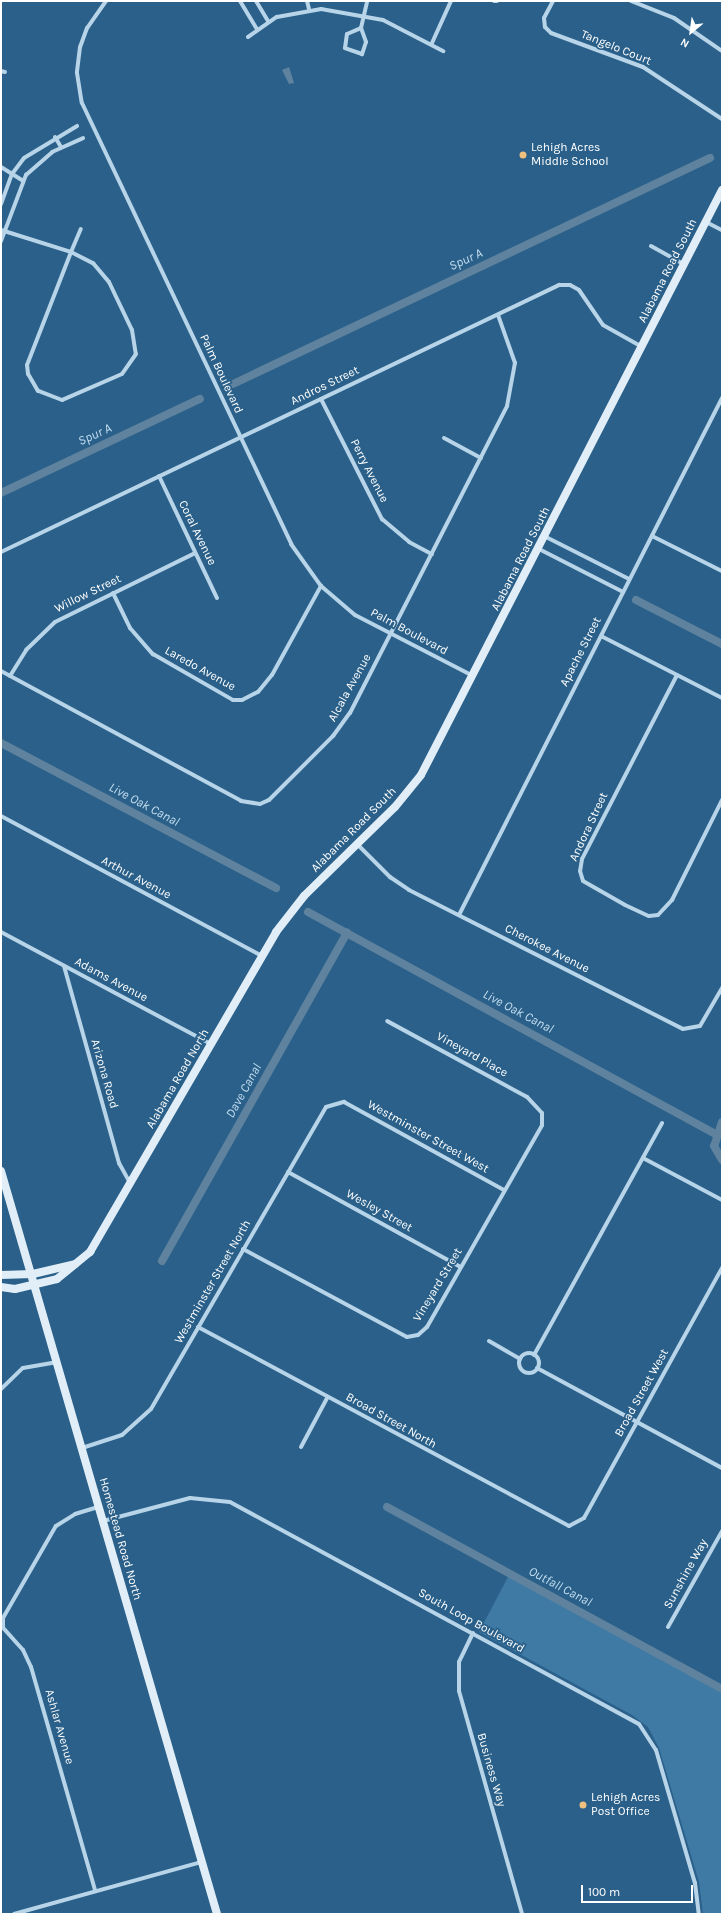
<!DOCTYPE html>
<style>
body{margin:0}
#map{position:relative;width:723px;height:1915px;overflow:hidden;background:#2a6089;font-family:Karla,sans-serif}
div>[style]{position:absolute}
.green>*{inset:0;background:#3f7aa5}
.water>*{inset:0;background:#5f839e}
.canal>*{height:8px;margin:-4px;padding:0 4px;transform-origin:4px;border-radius:4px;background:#5f839e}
.street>*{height:4px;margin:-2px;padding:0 2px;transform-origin:2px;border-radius:2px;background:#b7d4e8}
.street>.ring{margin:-2px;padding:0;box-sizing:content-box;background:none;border:4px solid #b7d4e8;border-radius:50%}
.secondary>*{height:8px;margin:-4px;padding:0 4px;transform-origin:4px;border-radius:4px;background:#e1eef8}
.dots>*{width:11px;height:11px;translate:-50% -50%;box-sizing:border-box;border:2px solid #2a6089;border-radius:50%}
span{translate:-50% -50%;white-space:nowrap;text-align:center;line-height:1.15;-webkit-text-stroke:3.5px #2a6089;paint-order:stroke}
.street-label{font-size:12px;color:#fff}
.poi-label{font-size:12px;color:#fff}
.left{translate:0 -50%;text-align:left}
.water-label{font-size:13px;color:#c3ddf0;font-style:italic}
.frame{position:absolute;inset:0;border:2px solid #fff;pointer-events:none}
.north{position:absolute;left:671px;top:12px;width:40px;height:40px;-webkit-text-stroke:3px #2a6089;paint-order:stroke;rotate:209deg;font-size:11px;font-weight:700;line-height:16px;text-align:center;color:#fff}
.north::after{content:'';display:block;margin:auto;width:14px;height:18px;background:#fff;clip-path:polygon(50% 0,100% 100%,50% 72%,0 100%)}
.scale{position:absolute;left:581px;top:1885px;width:112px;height:18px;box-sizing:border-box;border:2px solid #fff;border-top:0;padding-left:5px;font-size:12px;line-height:14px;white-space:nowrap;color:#fff;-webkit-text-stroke:3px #2a6089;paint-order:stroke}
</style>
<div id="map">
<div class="green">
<i style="clip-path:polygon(509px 1575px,722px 1692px,722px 1914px,703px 1914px,699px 1882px,659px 1748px,648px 1727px,632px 1715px,479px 1632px)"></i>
</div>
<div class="water">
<i style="clip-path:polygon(289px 67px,294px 83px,289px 84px,282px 70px)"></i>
</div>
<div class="canal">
<i style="left:233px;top:384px;width:528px;rotate:-25.35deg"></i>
<i style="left:1px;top:493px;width:220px;rotate:-25.3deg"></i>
<i style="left:636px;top:600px;width:97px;rotate:27.1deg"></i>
<i style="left:1px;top:743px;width:311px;rotate:27.8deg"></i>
<i style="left:308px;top:912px;width:464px;rotate:28.6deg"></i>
<i style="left:722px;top:1122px;width:25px;rotate:108deg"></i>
<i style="left:714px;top:1146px;width:16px;rotate:60deg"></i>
<i style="left:162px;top:1261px;width:377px;rotate:-60.6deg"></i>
<i style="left:387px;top:1507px;width:381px;rotate:28.5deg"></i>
</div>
<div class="street">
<i style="left:106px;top:1px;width:33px;rotate:125deg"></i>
<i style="left:87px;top:28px;width:20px;rotate:110deg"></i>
<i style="left:80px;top:47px;width:26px;rotate:97deg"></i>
<i style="left:77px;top:73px;width:30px;rotate:81deg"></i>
<i style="left:82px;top:103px;width:488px;rotate:64.6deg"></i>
<i style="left:291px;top:544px;width:52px;rotate:54.5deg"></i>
<i style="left:321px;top:586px;width:45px;rotate:40.5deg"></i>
<i style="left:355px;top:615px;width:133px;rotate:27.3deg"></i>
<i style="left:240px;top:1px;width:33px;rotate:59deg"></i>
<i style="left:256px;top:1px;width:23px;rotate:59deg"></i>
<i style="left:307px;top:1px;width:8px;rotate:76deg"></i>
<i style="left:494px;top:1px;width:3px"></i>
<i style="left:553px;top:1px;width:19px;rotate:118deg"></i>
<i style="left:544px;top:18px;width:9px;rotate:84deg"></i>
<i style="left:545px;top:27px;width:8px;rotate:45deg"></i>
<i style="left:551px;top:33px;width:98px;rotate:20.3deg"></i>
<i style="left:643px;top:67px;width:95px;rotate:33.4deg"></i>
<i style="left:631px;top:1px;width:46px;rotate:21.6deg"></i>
<i style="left:674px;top:18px;width:58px;rotate:34.5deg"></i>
<i style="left:361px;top:28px;width:15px;rotate:70deg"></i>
<i style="left:366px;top:42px;width:13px;rotate:108deg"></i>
<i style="left:362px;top:54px;width:18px;rotate:-161deg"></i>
<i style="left:345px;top:48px;width:14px;rotate:-82deg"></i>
<i style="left:347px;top:34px;width:15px;rotate:-23deg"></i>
<i style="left:361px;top:28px;width:28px;rotate:-77deg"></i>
<i style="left:248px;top:37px;width:35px;rotate:-35deg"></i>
<i style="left:277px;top:17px;width:45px;rotate:-10.3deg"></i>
<i style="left:321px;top:9px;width:63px;rotate:10.1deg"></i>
<i style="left:383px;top:20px;width:68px;rotate:27.3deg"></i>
<i style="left:432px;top:43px;width:46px;rotate:-65.7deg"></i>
<i style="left:1px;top:71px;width:4px;rotate:14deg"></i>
<i style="left:55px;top:137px;width:12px;rotate:59deg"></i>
<i style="left:1px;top:167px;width:25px;rotate:32deg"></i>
<i style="left:1px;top:204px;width:32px;rotate:-70deg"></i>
<i style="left:12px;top:174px;width:20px;rotate:-53deg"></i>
<i style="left:24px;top:158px;width:62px;rotate:-31.1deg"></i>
<i style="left:706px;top:222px;width:18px;rotate:27deg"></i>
<i style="left:1px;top:230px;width:73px;rotate:17.4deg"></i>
<i style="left:71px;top:252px;width:25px;rotate:-67deg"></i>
<i style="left:1px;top:241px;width:71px;rotate:-69.3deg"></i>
<i style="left:26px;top:175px;width:35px;rotate:-41deg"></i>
<i style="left:52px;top:152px;width:34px;rotate:-24deg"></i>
<i style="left:651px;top:246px;width:38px;rotate:29deg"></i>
<i style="left:71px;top:252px;width:25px;rotate:27deg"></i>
<i style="left:93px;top:263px;width:25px;rotate:50deg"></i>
<i style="left:109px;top:282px;width:53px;rotate:64.4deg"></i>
<i style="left:132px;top:330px;width:24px;rotate:81deg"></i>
<i style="left:136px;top:354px;width:24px;rotate:125deg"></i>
<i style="left:122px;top:374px;width:65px;rotate:156.6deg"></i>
<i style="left:62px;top:400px;width:26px;rotate:-159deg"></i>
<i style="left:38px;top:391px;width:20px;rotate:-120deg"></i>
<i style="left:28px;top:374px;width:9px;rotate:-96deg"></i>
<i style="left:27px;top:365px;width:121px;rotate:-68.7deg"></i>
<i style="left:321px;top:399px;width:135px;rotate:63.1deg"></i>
<i style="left:382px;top:519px;width:35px;rotate:40deg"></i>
<i style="left:409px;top:542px;width:26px;rotate:28deg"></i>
<i style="left:444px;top:438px;width:42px;rotate:28.4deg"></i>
<i style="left:159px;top:476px;width:135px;rotate:64.6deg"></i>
<i style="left:652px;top:536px;width:78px;rotate:26.6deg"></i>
<i style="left:546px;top:537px;width:93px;rotate:26.8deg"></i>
<i style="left:539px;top:549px;width:94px;rotate:27.1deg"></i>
<i style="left:1px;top:552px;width:619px;rotate:-25.57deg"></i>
<i style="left:559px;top:285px;width:11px"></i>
<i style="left:570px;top:285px;width:10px;rotate:29deg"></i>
<i style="left:579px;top:290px;width:42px;rotate:55.6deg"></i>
<i style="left:603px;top:325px;width:45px;rotate:29.4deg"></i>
<i style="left:113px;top:593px;width:39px;rotate:64deg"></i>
<i style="left:130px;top:628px;width:35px;rotate:49deg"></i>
<i style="left:153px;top:654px;width:92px;rotate:29.9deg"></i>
<i style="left:233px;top:700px;width:9px"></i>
<i style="left:242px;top:700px;width:18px;rotate:-27deg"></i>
<i style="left:258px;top:692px;width:22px;rotate:-51deg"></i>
<i style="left:272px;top:675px;width:102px;rotate:-61.2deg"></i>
<i style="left:601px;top:636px;width:136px;rotate:27.1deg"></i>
<i style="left:1px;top:671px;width:273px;rotate:28.4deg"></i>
<i style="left:241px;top:801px;width:19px;rotate:9deg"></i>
<i style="left:260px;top:804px;width:10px;rotate:-24deg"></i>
<i style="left:269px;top:800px;width:91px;rotate:-45deg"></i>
<i style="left:333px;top:736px;width:29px;rotate:-54deg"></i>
<i style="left:350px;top:713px;width:345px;rotate:-62.9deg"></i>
<i style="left:507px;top:406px;width:44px;rotate:-79.5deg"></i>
<i style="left:515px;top:363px;width:51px;rotate:-109.5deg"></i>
<i style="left:677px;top:675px;width:207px;rotate:117.3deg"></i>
<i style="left:582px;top:859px;width:12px;rotate:99deg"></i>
<i style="left:580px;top:871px;width:10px;rotate:73deg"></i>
<i style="left:583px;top:881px;width:48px;rotate:29.7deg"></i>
<i style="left:625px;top:905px;width:26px;rotate:25deg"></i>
<i style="left:649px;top:916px;width:9px;rotate:-6deg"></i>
<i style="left:658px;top:915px;width:21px;rotate:-47deg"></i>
<i style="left:672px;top:900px;width:112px;rotate:-63.4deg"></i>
<i style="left:10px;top:676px;width:31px;rotate:-58deg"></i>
<i style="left:26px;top:650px;width:40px;rotate:-44deg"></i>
<i style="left:55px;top:622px;width:156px;rotate:-26.2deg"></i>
<i style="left:1px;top:816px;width:296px;rotate:28.2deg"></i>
<i style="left:357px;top:844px;width:47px;rotate:45deg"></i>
<i style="left:390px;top:877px;width:23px;rotate:34deg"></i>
<i style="left:409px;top:890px;width:307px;rotate:26.9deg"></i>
<i style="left:683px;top:1029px;width:17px;rotate:-10deg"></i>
<i style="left:700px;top:1026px;width:44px;rotate:-59.9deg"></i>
<i style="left:459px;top:915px;width:580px;rotate:-63.04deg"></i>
<i style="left:1px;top:932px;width:238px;rotate:28.1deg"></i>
<i style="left:64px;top:966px;width:205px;rotate:74.4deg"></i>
<i style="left:119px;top:1163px;width:23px;rotate:61deg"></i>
<i style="left:643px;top:1158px;width:89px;rotate:28deg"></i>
<i style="left:288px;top:1172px;width:197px;rotate:28.8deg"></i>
<i style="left:243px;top:1249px;width:186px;rotate:28.2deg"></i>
<i style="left:407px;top:1337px;width:11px;rotate:-10deg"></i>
<i style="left:418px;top:1335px;width:12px;rotate:-42deg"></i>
<i style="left:427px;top:1327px;width:232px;rotate:-60.3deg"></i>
<i style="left:542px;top:1125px;width:12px;rotate:-90deg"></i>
<i style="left:542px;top:1113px;width:22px;rotate:-133deg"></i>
<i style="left:527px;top:1097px;width:159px;rotate:-151.5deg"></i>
<i style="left:198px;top:1327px;width:421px;rotate:28.2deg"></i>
<i style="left:569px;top:1526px;width:17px;rotate:-28deg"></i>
<i style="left:584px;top:1518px;width:286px;rotate:-61.1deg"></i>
<i style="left:489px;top:1341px;width:36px;rotate:30deg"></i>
<i class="ring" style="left:519px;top:1353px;width:16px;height:16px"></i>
<i style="left:534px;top:1355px;width:265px;rotate:-61.1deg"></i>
<i style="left:537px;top:1368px;width:210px;rotate:28.4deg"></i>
<i style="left:1px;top:1389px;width:30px;rotate:-44deg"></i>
<i style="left:23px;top:1368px;width:35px;rotate:-10deg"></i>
<i style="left:301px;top:1447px;width:55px;rotate:-62deg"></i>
<i style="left:82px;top:1448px;width:42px;rotate:-18deg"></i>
<i style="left:122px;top:1435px;width:39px;rotate:-42deg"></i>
<i style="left:151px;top:1409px;width:349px;rotate:-59.9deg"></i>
<i style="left:326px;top:1107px;width:19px;rotate:-16deg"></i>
<i style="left:344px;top:1102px;width:183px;rotate:28.8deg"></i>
<i style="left:103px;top:1521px;width:90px;rotate:-14.8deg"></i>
<i style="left:190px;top:1498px;width:40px;rotate:5.7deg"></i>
<i style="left:230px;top:1502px;width:465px;rotate:28.5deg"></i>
<i style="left:639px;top:1724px;width:31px;rotate:57deg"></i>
<i style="left:656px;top:1750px;width:139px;rotate:73.7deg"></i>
<i style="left:695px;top:1883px;width:31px;rotate:83deg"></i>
<i style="left:668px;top:1627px;width:110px;rotate:-60.6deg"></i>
<i style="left:473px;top:1633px;width:32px;rotate:116deg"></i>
<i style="left:459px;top:1662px;width:29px;rotate:90deg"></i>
<i style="left:459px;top:1691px;width:232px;rotate:74.2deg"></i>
<i style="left:95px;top:1890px;width:232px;rotate:-106deg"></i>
<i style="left:31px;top:1667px;width:19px;rotate:-115deg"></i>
<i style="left:23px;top:1650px;width:30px;rotate:-132deg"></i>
<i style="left:3px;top:1628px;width:10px;rotate:-90deg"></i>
<i style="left:3px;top:1618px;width:106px;rotate:-60.1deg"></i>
<i style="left:56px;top:1526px;width:22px;rotate:-32deg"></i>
<i style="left:75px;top:1514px;width:24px;rotate:-17deg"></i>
<i style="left:14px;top:1914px;width:194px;rotate:-15.5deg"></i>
</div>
<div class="secondary">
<i style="left:1px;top:1171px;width:774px;rotate:73.79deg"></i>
<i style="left:1px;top:1275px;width:32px;rotate:-2deg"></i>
<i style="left:33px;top:1274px;width:43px;rotate:-13.4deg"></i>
<i style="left:1px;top:1287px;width:14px;rotate:8deg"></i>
<i style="left:15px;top:1289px;width:43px;rotate:-13.4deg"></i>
<i style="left:57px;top:1279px;width:43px;rotate:-39.3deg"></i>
<i style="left:90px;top:1252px;width:370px;rotate:-59.8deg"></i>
<i style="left:276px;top:932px;width:46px;rotate:-52.1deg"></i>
<i style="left:304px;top:896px;width:127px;rotate:-44.4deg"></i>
<i style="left:395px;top:807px;width:41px;rotate:-50.9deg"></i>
<i style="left:421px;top:775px;width:658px;rotate:-62.77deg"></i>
</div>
<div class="dots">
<i style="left:523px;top:155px;background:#efc07e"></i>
<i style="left:583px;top:1805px;background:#efc07e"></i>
</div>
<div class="street-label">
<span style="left:616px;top:48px;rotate:22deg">Tangelo Court</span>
<span style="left:668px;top:271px;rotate:-63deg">Alabama Road South</span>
<span style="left:221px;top:374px;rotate:65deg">Palm Boulevard</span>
<span style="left:325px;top:386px;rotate:-26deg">Andros Street</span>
<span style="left:369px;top:471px;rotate:63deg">Perry Avenue</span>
<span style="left:197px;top:533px;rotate:64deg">Coral Avenue</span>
<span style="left:521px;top:559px;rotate:-63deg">Alabama Road South</span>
<span style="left:88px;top:594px;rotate:-26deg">Willow Street</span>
<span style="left:409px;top:632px;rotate:28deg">Palm Boulevard</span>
<span style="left:581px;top:652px;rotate:-63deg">Apache Street</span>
<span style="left:200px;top:669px;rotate:29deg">Laredo Avenue</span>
<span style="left:350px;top:688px;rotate:-61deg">Alcala Avenue</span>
<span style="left:589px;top:827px;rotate:-65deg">Andora Street</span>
<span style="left:354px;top:830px;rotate:-45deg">Alabama Road South</span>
<span style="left:136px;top:878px;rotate:28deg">Arthur Avenue</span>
<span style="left:547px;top:949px;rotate:27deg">Cherokee Avenue</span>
<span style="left:111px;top:980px;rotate:28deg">Adams Avenue</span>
<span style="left:472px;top:1055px;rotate:29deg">Vineyard Place</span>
<span style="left:104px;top:1074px;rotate:74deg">Arizona Road</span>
<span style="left:178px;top:1079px;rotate:-60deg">Alabama Road North</span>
<span style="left:428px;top:1137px;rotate:29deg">Westminster Street West</span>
<span style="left:379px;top:1211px;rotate:29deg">Wesley Street</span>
<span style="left:213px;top:1282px;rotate:-60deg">Westminster Street North</span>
<span style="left:438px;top:1285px;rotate:-59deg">Vineyard Street</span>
<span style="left:642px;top:1393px;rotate:-61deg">Broad Street West</span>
<span style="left:391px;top:1421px;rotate:29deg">Broad Street North</span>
<span style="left:120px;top:1539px;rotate:74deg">Homestead Road North</span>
<span style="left:686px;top:1574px;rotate:-61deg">Sunshine Way</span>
<span style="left:471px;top:1621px;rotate:29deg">South Loop Boulevard</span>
<span style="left:59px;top:1727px;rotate:74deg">Ashlar Avenue</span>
<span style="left:491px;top:1770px;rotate:74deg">Business Way</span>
</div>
<div class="poi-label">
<span class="left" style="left:531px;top:155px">Lehigh Acres<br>Middle School</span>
<span class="left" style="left:591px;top:1805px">Lehigh Acres<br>Post Office</span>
</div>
<div class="water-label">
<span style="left:466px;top:260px;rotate:-25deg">Spur A</span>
<span style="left:95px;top:435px;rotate:-25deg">Spur A</span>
<span style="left:144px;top:805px;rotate:28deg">Live Oak Canal</span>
<span style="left:518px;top:1012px;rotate:28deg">Live Oak Canal</span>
<span style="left:244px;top:1091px;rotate:-61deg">Dave Canal</span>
<span style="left:560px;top:1587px;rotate:28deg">Outfall Canal</span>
</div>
<div class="frame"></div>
<div class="north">N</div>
<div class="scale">100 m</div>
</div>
